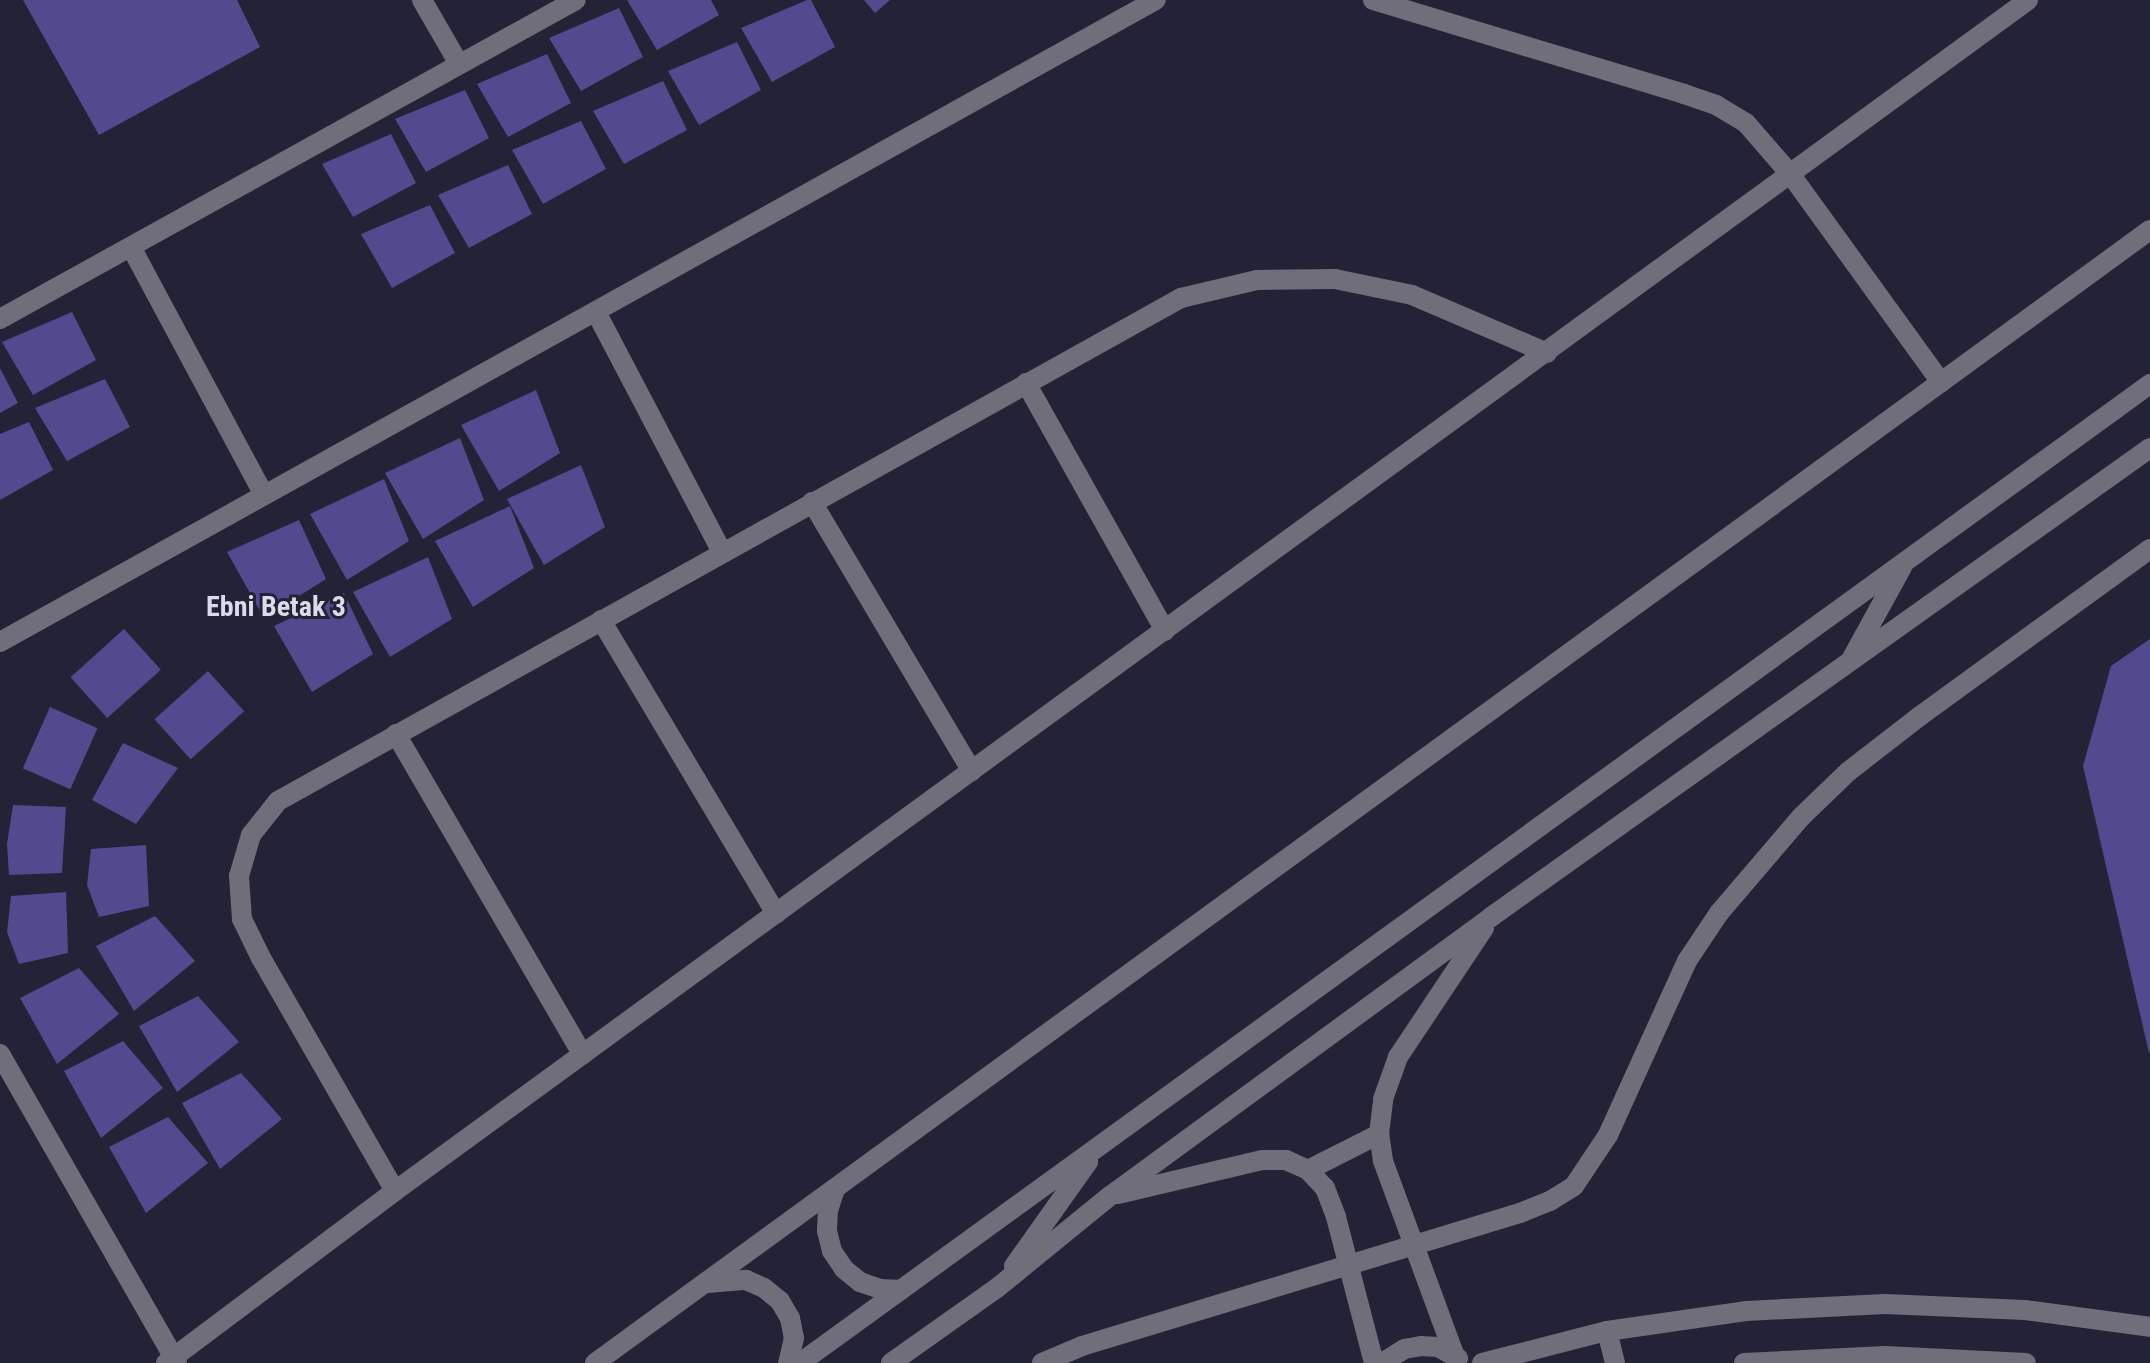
<!DOCTYPE html>
<style>
body{margin:0}
#map{position:relative;width:2150px;height:1363px;overflow:hidden;background:#242236;font-family:"Roboto Condensed",sans-serif}
div>[style]{position:absolute}
.building>*{inset:0;background:#53498f;transform-origin:0 0}
.minor>*{height:20px;margin:-10px;padding:0 10px;transform-origin:10px;border-radius:10px;background:#6f6e7a}
span{translate:-50% -50%;white-space:nowrap;text-align:center;line-height:1.15;-webkit-text-stroke:6px #242236;paint-order:stroke}
.district-label{font-size:28px;color:#dbdbe9;font-weight:700}
</style>
<div id="map">
<div class="building">
<i style="clip-path:polygon(23px 0,237px 0,260px 47px,99px 135px)"></i>
<i style="clip-path:polygon(627px 0,711px 0,719px 15px,657px 50px)"></i>
<i style="clip-path:polygon(807px 0,811px 0,835px 47px,772px 82px,741px 28px)"></i>
<i style="clip-path:polygon(864px 0,890px 0,875px 13px)"></i>
<i style="clip-path:polygon(619px 8px,643px 57px,581px 91px,549px 38px)"></i>
<i style="clip-path:polygon(737px 42px,761px 90px,699px 125px,668px 71px)"></i>
<i style="clip-path:polygon(547px 54px,571px 103px,508px 137px,477px 84px)"></i>
<i style="clip-path:polygon(663px 81px,687px 130px,624px 164px,593px 111px)"></i>
<i style="clip-path:polygon(465px 90px,489px 138px,426px 172px,395px 119px)"></i>
<i style="clip-path:polygon(581px 121px,606px 169px,543px 204px,512px 150px)"></i>
<i style="clip-path:polygon(391px 134px,416px 183px,353px 217px,322px 164px)"></i>
<i style="clip-path:polygon(508px 165px,532px 214px,469px 248px,438px 195px)"></i>
<i style="clip-path:polygon(430px 205px,455px 253px,392px 288px,361px 234px)"></i>
<i style="clip-path:polygon(72px 312px,96px 360px,33px 395px,2px 342px)"></i>
<i style="clip-path:polygon(0 368px,18px 403px,0 413px)"></i>
<i style="clip-path:polygon(105px 379px,130px 427px,67px 461px,35px 408px)"></i>
<i style="clip-path:polygon(536px 390px,560px 453px,499px 491px,461px 425px)"></i>
<i style="clip-path:polygon(29px 422px,53px 470px,0 500px,0 434px)"></i>
<i style="clip-path:polygon(460px 438px,484px 500px,423px 539px,385px 473px)"></i>
<i style="clip-path:polygon(581px 465px,605px 527px,544px 565px,507px 499px)"></i>
<i style="clip-path:polygon(384px 479px,409px 541px,347px 580px,310px 514px)"></i>
<i style="clip-path:polygon(510px 506px,534px 568px,473px 607px,435px 541px)"></i>
<i style="clip-path:polygon(299px 520px,326px 579px,264px 618px,227px 552px)"></i>
<i style="clip-path:polygon(428px 557px,452px 619px,390px 657px,353px 592px)"></i>
<i style="clip-path:polygon(344px 593px,373px 654px,312px 692px,274px 626px)"></i>
<i style="left:124px;top:629px;width:55px;height:72px;rotate:48deg"></i>
<i style="clip-path:polygon(2150px 639px,2150px 1052px,2149px 1053px,2083px 766px,2111px 666px)"></i>
<i style="left:208px;top:671px;width:54px;height:72px;rotate:48deg"></i>
<i style="left:50px;top:707px;width:52px;height:67px;rotate:24deg"></i>
<i style="clip-path:polygon(123px 743px,178px 768px,136px 824px,92px 800px)"></i>
<i style="clip-path:polygon(13px 805px,66px 807px,62px 873px,9px 875px,7px 844px)"></i>
<i style="clip-path:polygon(146px 845px,149px 906px,99px 917px,87px 885px,91px 849px)"></i>
<i style="clip-path:polygon(66px 892px,68px 953px,19px 964px,7px 932px,11px 896px)"></i>
<i style="clip-path:polygon(155px 916px,195px 961px,134px 1011px,96px 946px)"></i>
<i style="clip-path:polygon(79px 968px,119px 1014px,57px 1064px,20px 998px)"></i>
<i style="clip-path:polygon(198px 996px,239px 1042px,177px 1092px,139px 1026px)"></i>
<i style="clip-path:polygon(123px 1041px,163px 1088px,101px 1138px,64px 1071px)"></i>
<i style="clip-path:polygon(241px 1073px,282px 1119px,220px 1169px,182px 1103px)"></i>
<i style="clip-path:polygon(168px 1117px,208px 1163px,146px 1213px,109px 1147px)"></i>
</div>
<div class="minor">
<i style="left:422px;top:0;width:74px;rotate:60deg"></i>
<i style="left:1373px;top:0;width:325px;rotate:16.8deg"></i>
<i style="left:1684px;top:94px;width:34px;rotate:19deg"></i>
<i style="left:1716px;top:105px;width:35px;rotate:31deg"></i>
<i style="left:1746px;top:123px;width:69px;rotate:49.1deg"></i>
<i style="left:1791px;top:175px;width:256px;rotate:54.1deg"></i>
<i style="left:131px;top:247px;width:281px;rotate:61.8deg"></i>
<i style="left:596px;top:312px;width:271px;rotate:62.3deg"></i>
<i style="left:0;top:319px;width:658px;rotate:-28.98deg"></i>
<i style="left:1026px;top:383px;width:284px;rotate:60.7deg"></i>
<i style="left:812px;top:502px;width:313px;rotate:59.3deg"></i>
<i style="left:601px;top:620px;width:342px;rotate:59.2deg"></i>
<i style="left:0;top:642px;width:1322px;rotate:-29.05deg"></i>
<i style="left:1852px;top:658px;width:104px;rotate:-61.2deg"></i>
<i style="left:396px;top:734px;width:371px;rotate:59.8deg"></i>
<i style="left:0;top:1054px;width:356px;rotate:60.2deg"></i>
<i style="left:1308px;top:1170px;width:80px;rotate:-26.9deg"></i>
<i style="left:835px;top:1189px;width:22px;rotate:108deg"></i>
<i style="left:828px;top:1210px;width:21px;rotate:93deg"></i>
<i style="left:827px;top:1231px;width:21px;rotate:76deg"></i>
<i style="left:832px;top:1251px;width:22px;rotate:56deg"></i>
<i style="left:844px;top:1269px;width:21px;rotate:39deg"></i>
<i style="left:860px;top:1282px;width:21px;rotate:19deg"></i>
<i style="left:880px;top:1289px;width:21px;rotate:3deg"></i>
<i style="left:395px;top:1191px;width:269px;rotate:-119.9deg"></i>
<i style="left:261px;top:958px;width:43px;rotate:-116deg"></i>
<i style="left:242px;top:919px;width:43px;rotate:-94deg"></i>
<i style="left:239px;top:876px;width:43px;rotate:-73.7deg"></i>
<i style="left:251px;top:835px;width:43px;rotate:-51.5deg"></i>
<i style="left:278px;top:801px;width:1034px;rotate:-29.12deg"></i>
<i style="left:1181px;top:298px;width:78px;rotate:-13.3deg"></i>
<i style="left:1257px;top:280px;width:78px;rotate:-0.7deg"></i>
<i style="left:1335px;top:279px;width:79px;rotate:11.7deg"></i>
<i style="left:1412px;top:295px;width:147px;rotate:23.2deg"></i>
<i style="left:1118px;top:1194px;width:148px;rotate:-13.3deg"></i>
<i style="left:1262px;top:1160px;width:24px"></i>
<i style="left:1286px;top:1160px;width:24px;rotate:24deg"></i>
<i style="left:1308px;top:1170px;width:25px;rotate:47deg"></i>
<i style="left:1325px;top:1188px;width:31px;rotate:69deg"></i>
<i style="left:1336px;top:1217px;width:151px;rotate:75.4deg"></i>
<i style="left:1014px;top:1266px;width:128px;rotate:-54.6deg"></i>
<i style="left:708px;top:1283px;width:38px;rotate:-5deg"></i>
<i style="left:746px;top:1280px;width:20px;rotate:24deg"></i>
<i style="left:764px;top:1288px;width:21px;rotate:39deg"></i>
<i style="left:780px;top:1301px;width:20px;rotate:60deg"></i>
<i style="left:790px;top:1318px;width:20px;rotate:79deg"></i>
<i style="left:794px;top:1338px;width:26px;rotate:103deg"></i>
<i style="left:1607px;top:1331px;width:33px;rotate:76deg"></i>
<i style="left:1454px;top:1354px;width:206px;rotate:-110.2deg"></i>
<i style="left:1383px;top:1161px;width:27px;rotate:-98deg"></i>
<i style="left:1379px;top:1134px;width:35px;rotate:-83deg"></i>
<i style="left:1383px;top:1099px;width:45px;rotate:-70.3deg"></i>
<i style="left:1398px;top:1057px;width:155px;rotate:-56.3deg"></i>
<i style="left:166px;top:1363px;width:286px;rotate:-36.9deg"></i>
<i style="left:395px;top:1191px;width:2021px;rotate:-36.1deg"></i>
<i style="left:595px;top:1363px;width:1924px;rotate:-36.08deg"></i>
<i style="left:800px;top:1363px;width:1668px;rotate:-35.95deg"></i>
<i style="left:891px;top:1363px;width:130px;rotate:-35.3deg"></i>
<i style="left:997px;top:1288px;width:146px;rotate:-39.2deg"></i>
<i style="left:1110px;top:1196px;width:472px;rotate:-36.2deg"></i>
<i style="left:1491px;top:917px;width:809px;rotate:-35.44deg"></i>
<i style="left:1042px;top:1363px;width:43px;rotate:-23deg"></i>
<i style="left:1082px;top:1346px;width:458px;rotate:-16.9deg"></i>
<i style="left:1520px;top:1213px;width:32px;rotate:-22deg"></i>
<i style="left:1550px;top:1201px;width:28px;rotate:-32deg"></i>
<i style="left:1574px;top:1186px;width:61px;rotate:-56.3deg"></i>
<i style="left:1608px;top:1135px;width:191px;rotate:-65.6deg"></i>
<i style="left:1687px;top:961px;width:58px;rotate:-56.3deg"></i>
<i style="left:1719px;top:913px;width:126px;rotate:-49.5deg"></i>
<i style="left:1801px;top:817px;width:66px;rotate:-43.8deg"></i>
<i style="left:1849px;top:771px;width:90px;rotate:-37.8deg"></i>
<i style="left:1920px;top:716px;width:284px;rotate:-36deg"></i>
<i style="left:1382px;top:1363px;width:26px;rotate:-32deg"></i>
<i style="left:1404px;top:1349px;width:17px;rotate:-10deg"></i>
<i style="left:1421px;top:1346px;width:17px;rotate:3deg"></i>
<i style="left:1438px;top:1347px;width:23px;rotate:29deg"></i>
<i style="left:1482px;top:1363px;width:129px;rotate:-14.4deg"></i>
<i style="left:1607px;top:1331px;width:140px;rotate:-8.2deg"></i>
<i style="left:1746px;top:1311px;width:139px;rotate:-2.9deg"></i>
<i style="left:1885px;top:1304px;width:140px;rotate:2.5deg"></i>
<i style="left:2025px;top:1310px;width:126px;rotate:7.7deg"></i>
<i style="left:1744px;top:1363px;width:141px;rotate:-2.8deg"></i>
<i style="left:1885px;top:1356px;width:141px;rotate:2.8deg"></i>
</div>
<div class="district-label">
<span style="left:276px;top:607px">Ebni Betak 3</span>
</div>
</div>
